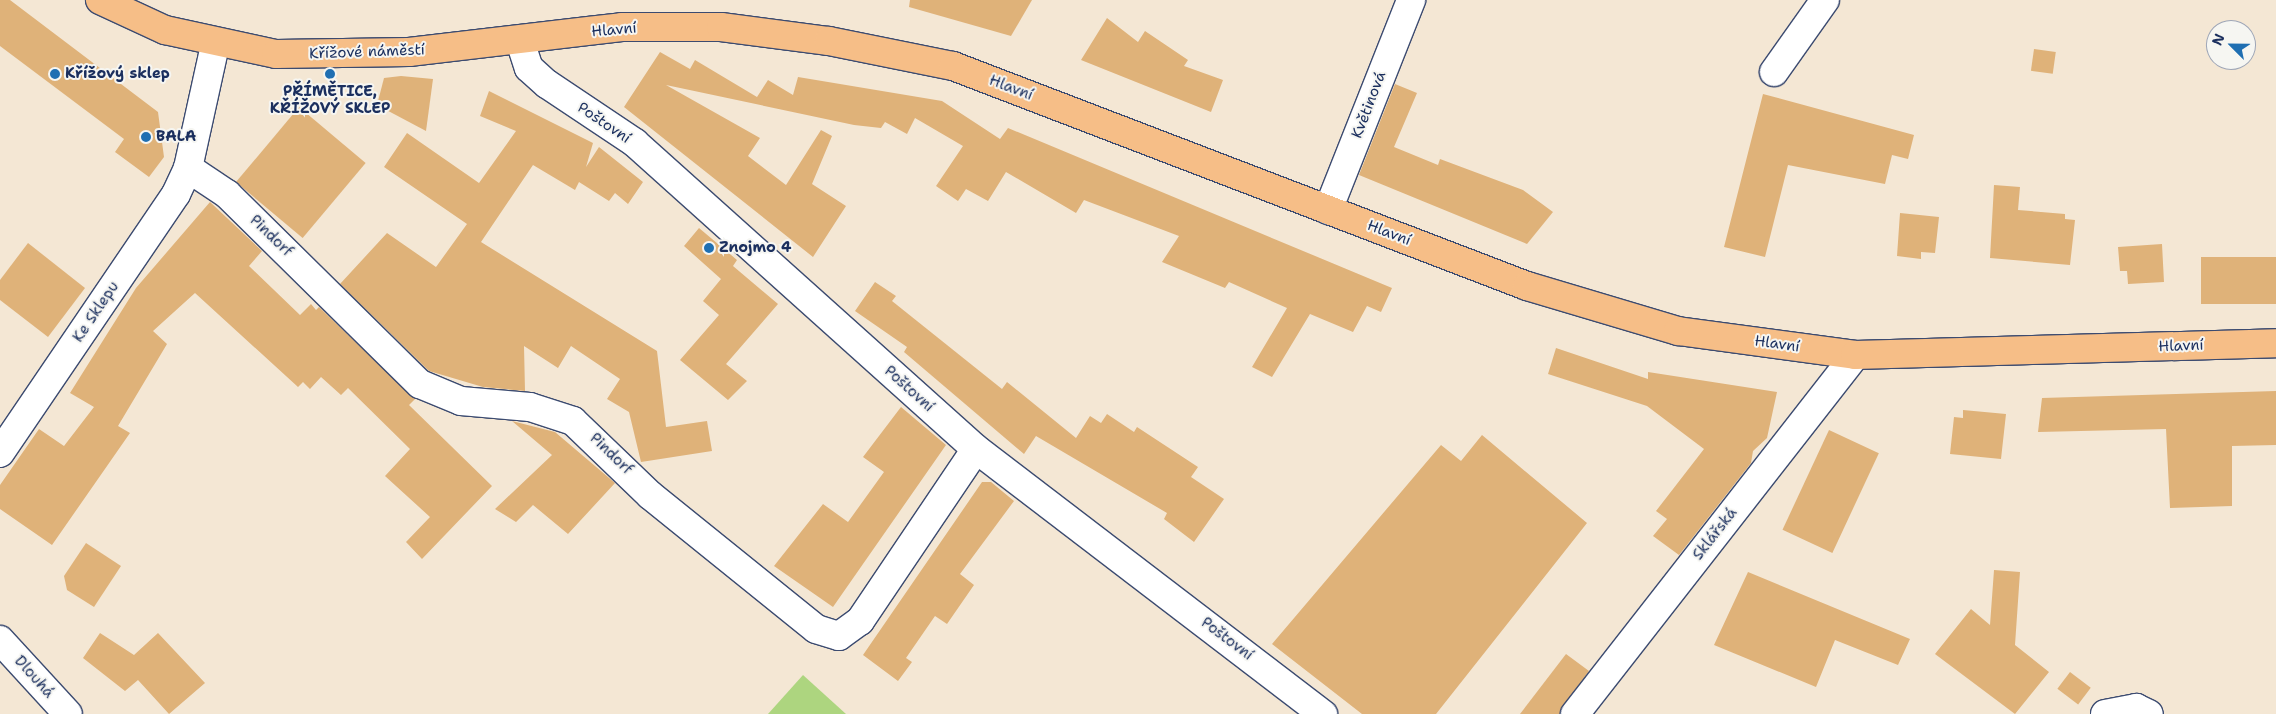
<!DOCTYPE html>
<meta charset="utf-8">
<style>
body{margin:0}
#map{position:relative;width:2276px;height:714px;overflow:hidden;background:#f4e7d4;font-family:"Shantell Sans",sans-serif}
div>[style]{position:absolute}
.green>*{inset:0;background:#add57f}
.building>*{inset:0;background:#dfb279;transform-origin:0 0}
.roads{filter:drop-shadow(1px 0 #3c4b70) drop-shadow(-1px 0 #3c4b70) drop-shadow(0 1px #3c4b70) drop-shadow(0 -1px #3c4b70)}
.minor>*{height:28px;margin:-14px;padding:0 14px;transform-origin:14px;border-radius:14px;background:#fff}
.major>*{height:28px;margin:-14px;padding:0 14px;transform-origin:14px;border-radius:14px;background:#f6be87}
.dots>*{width:14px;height:14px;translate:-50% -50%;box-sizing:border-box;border:2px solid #f6f6f2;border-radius:50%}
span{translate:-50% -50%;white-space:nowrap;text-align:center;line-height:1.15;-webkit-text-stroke:4px #f6f6f2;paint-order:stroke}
.street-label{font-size:15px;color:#1b2f5e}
.poi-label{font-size:15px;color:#1b2f5e;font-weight:700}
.left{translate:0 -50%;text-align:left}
.north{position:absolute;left:2206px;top:20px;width:50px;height:50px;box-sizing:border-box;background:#f6f6f2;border:1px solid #9ea6b7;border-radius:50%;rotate:293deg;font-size:14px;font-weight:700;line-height:20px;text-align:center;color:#1b2f5e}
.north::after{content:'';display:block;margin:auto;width:18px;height:22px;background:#1f6fb2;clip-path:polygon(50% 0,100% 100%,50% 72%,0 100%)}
</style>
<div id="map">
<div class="green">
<i style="clip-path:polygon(803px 675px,846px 714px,768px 714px)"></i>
</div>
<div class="building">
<i style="clip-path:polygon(0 0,10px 0,158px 112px,164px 157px,149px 177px,115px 152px,124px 139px,0 46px)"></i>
<i style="clip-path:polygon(910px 0,1032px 0,1011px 36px,909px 7px)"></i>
<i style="clip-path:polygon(1107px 18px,1138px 42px,1145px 31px,1188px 60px,1184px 66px,1223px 80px,1211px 112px,1081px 60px)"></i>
<i style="left:2034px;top:49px;width:22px;height:22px;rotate:8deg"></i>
<i style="clip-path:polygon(660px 52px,690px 69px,695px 60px,757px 97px,768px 80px,793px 95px,798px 77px,942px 101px,1000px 139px,1008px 128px,1392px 288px,1381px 312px,1367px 306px,1353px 332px,1310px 314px,1272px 377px,1252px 367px,1287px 308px,1229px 282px,1225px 288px,1162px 262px,1179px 236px,1084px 200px,1076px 213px,1006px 172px,988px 201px,966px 189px,958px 201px,936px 186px,963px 146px,915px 118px,907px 134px,885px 122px,881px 128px,854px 125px,666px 85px,760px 138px,748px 156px,786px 185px,821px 130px,832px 136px,812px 184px,846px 206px,813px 257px,624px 107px)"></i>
<i style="clip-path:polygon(401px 76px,433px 79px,426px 131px,377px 105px,384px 78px)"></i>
<i style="clip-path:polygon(1395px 84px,1417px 93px,1394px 147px,1438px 165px,1440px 159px,1523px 190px,1553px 212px,1527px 244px,1359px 175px)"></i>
<i style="clip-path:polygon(489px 91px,593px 143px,586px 167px,599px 147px,643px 182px,628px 204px,615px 193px,609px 201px,579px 182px,575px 190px,533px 165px,481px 242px,657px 351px,666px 427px,707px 421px,712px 451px,641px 462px,629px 412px,607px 399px,620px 379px,571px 346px,558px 368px,524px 346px,525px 391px,483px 387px,429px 371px,340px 284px,387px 233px,436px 267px,467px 224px,384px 167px,407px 133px,479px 183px,516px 131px,480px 116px)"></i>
<i style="clip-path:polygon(1763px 94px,1914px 135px,1908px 159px,1892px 155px,1885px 184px,1788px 165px,1765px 257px,1724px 247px)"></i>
<i style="left:299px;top:107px;width:87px;height:98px;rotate:40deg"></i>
<i style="clip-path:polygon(1994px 185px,2020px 187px,2018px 210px,2065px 214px,2065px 219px,2075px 220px,2070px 265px,1990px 258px)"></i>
<i style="clip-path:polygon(210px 202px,262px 251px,249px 266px,300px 315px,311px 304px,316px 310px,319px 307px,415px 399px,409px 405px,492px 486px,422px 559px,406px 542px,430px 517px,385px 476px,410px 449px,348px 388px,341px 395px,321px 377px,310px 389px,303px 382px,298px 387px,195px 293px,153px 331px,167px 344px,118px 426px,130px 433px,52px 545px,0 509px,0 485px,39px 429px,64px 446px,94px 407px,70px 393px,136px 288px)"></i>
<i style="clip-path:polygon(1900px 213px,1939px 217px,1935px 253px,1921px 252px,1921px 259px,1897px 256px)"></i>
<i style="clip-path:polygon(699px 228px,737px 260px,733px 266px,778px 304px,726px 364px,747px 381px,728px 400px,680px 360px,719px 315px,703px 301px,721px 279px,684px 246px)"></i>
<i style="clip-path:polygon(28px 243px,85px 288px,48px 337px,0 300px,0 280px)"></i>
<i style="clip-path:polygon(2162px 244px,2164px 282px,2128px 284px,2127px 271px,2120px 271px,2118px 247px)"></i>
<i style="left:2276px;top:257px;width:47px;height:75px;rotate:90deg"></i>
<i style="clip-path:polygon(875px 282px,896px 296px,892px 301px,1002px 389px,1007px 382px,1076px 438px,1090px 416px,1101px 423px,1107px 414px,1134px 432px,1137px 427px,1198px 467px,1191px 477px,1224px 499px,1194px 542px,1164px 519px,1167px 513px,1036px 436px,1024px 454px,904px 352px,907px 347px,855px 311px)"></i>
<i style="clip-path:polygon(1556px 348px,1648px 379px,1648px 372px,1777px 392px,1767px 438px,1753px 451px,1751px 463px,1679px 555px,1653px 536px,1667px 519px,1656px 511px,1704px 449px,1647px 406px,1548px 374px)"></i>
<i style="clip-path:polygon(2276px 391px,2276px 445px,2232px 446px,2232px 506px,2170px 508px,2166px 429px,2038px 432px,2042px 398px)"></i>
<i style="clip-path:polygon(901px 407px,946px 445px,833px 607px,774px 566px,823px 504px,848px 522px,884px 472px,863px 457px)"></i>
<i style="clip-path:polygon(1963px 410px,2006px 414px,2001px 459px,1950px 454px,1954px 417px,1963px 418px)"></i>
<i style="clip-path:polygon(512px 421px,555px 432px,615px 483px,568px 534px,533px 505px,516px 522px,495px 509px,552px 455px)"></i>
<i style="left:1829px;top:430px;width:55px;height:110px;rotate:25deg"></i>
<i style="clip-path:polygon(1482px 435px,1587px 523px,1436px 714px,1362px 714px,1272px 644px,1441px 445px,1461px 461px)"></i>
<i style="clip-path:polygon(982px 482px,991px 482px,1014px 501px,960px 574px,974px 585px,947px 624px,935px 616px,906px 658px,912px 662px,898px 681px,863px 655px)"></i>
<i style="clip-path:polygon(86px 543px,121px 566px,94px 607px,67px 590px,64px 576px)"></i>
<i style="clip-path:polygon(1994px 570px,2020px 572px,2015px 645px,2049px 672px,2015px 714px,1935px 654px,1971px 609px,1990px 625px)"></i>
<i style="clip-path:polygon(1748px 572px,1910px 639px,1898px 665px,1835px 640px,1816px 687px,1714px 645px)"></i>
<i style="clip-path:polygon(100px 633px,134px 655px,158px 633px,205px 683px,169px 714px,138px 680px,125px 691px,83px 658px)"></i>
<i style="clip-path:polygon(1566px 654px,1589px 671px,1560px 714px,1520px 714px)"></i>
<i style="left:2070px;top:672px;width:26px;height:21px;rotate:37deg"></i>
</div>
<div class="roads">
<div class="minor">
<i style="left:520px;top:41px;width:28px;rotate:72deg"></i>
<i style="left:529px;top:68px;width:24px;rotate:42deg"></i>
<i style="left:547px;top:84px;width:106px;rotate:33.8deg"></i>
<i style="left:635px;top:143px;width:458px;rotate:41.9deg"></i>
<i style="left:976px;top:449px;width:437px;rotate:37.4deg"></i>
<i style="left:1774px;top:72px;width:88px;rotate:-54.7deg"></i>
<i style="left:188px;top:168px;width:47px;rotate:33.7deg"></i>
<i style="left:227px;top:194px;width:271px;rotate:44.6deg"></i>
<i style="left:420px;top:384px;width:44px;rotate:22.5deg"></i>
<i style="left:461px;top:401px;width:69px;rotate:5deg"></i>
<i style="left:530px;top:407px;width:45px;rotate:18deg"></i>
<i style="left:573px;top:421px;width:107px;rotate:43.9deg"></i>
<i style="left:650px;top:495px;width:213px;rotate:38.9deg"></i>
<i style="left:816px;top:629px;width:24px;rotate:17deg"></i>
<i style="left:839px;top:636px;width:26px;rotate:-36deg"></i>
<i style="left:860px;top:621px;width:207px;rotate:-56deg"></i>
<i style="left:1328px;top:210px;width:226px;rotate:-68.4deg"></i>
<i style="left:0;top:453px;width:313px;rotate:-55.8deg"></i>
<i style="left:176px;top:194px;width:29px;rotate:-65deg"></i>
<i style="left:188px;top:168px;width:126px;rotate:-77.6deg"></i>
<i style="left:0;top:640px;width:100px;rotate:47.4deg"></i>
<i style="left:1575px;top:714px;width:455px;rotate:-52deg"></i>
<i style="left:2105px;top:714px;width:32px;rotate:-11deg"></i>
<i style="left:2136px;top:708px;width:14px;rotate:25deg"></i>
</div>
<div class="major">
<i style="left:100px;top:0;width:72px;rotate:24.8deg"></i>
<i style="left:165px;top:30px;width:114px;rotate:12.2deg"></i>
<i style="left:276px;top:54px;width:133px;rotate:-0.9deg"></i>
<i style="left:409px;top:52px;width:214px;rotate:-6.7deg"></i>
<i style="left:622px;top:27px;width:99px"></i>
<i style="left:721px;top:27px;width:109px;rotate:7.4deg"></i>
<i style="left:829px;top:41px;width:126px;rotate:11.4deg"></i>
<i style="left:953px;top:66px;width:615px;rotate:20.97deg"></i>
<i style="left:1527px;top:286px;width:158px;rotate:16.6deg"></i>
<i style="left:1678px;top:331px;width:179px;rotate:7.7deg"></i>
<i style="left:1855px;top:355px;width:421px;rotate:-1.6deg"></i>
</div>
</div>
<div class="dots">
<i style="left:55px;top:74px;background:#1f6fb2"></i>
<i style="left:330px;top:74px;background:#1f6fb2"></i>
<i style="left:146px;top:137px;background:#1f6fb2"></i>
<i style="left:709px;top:248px;background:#1f6fb2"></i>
</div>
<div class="street-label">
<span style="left:614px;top:30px;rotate:-5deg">Hlavní</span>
<span style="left:367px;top:52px;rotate:-2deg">Křížové náměstí</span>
<span style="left:1011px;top:88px;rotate:21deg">Hlavní</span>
<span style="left:1369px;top:105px;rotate:-69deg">Květinová</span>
<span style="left:604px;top:123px;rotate:34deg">Poštovní</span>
<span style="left:1389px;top:233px;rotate:21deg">Hlavní</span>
<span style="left:271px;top:236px;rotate:44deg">Pindorf</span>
<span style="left:96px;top:312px;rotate:-56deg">Ke Sklepu</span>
<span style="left:1777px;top:344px;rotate:8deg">Hlavní</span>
<span style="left:2181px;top:346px;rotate:-2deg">Hlavní</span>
<span style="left:909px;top:389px;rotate:42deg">Poštovní</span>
<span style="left:611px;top:454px;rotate:44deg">Pindorf</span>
<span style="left:1715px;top:534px;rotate:-52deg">Sklářská</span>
<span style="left:1227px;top:639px;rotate:37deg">Poštovní</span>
<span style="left:34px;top:677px;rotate:48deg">Dlouhá</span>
</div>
<div class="poi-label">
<span class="left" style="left:65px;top:74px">Křížový sklep</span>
<span style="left:330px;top:100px">PŘÍMĚTICE,<br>KŘÍŽOVÝ SKLEP</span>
<span class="left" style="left:156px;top:137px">BALA</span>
<span class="left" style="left:719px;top:248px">Znojmo 4</span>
</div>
<div class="north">N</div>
</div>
